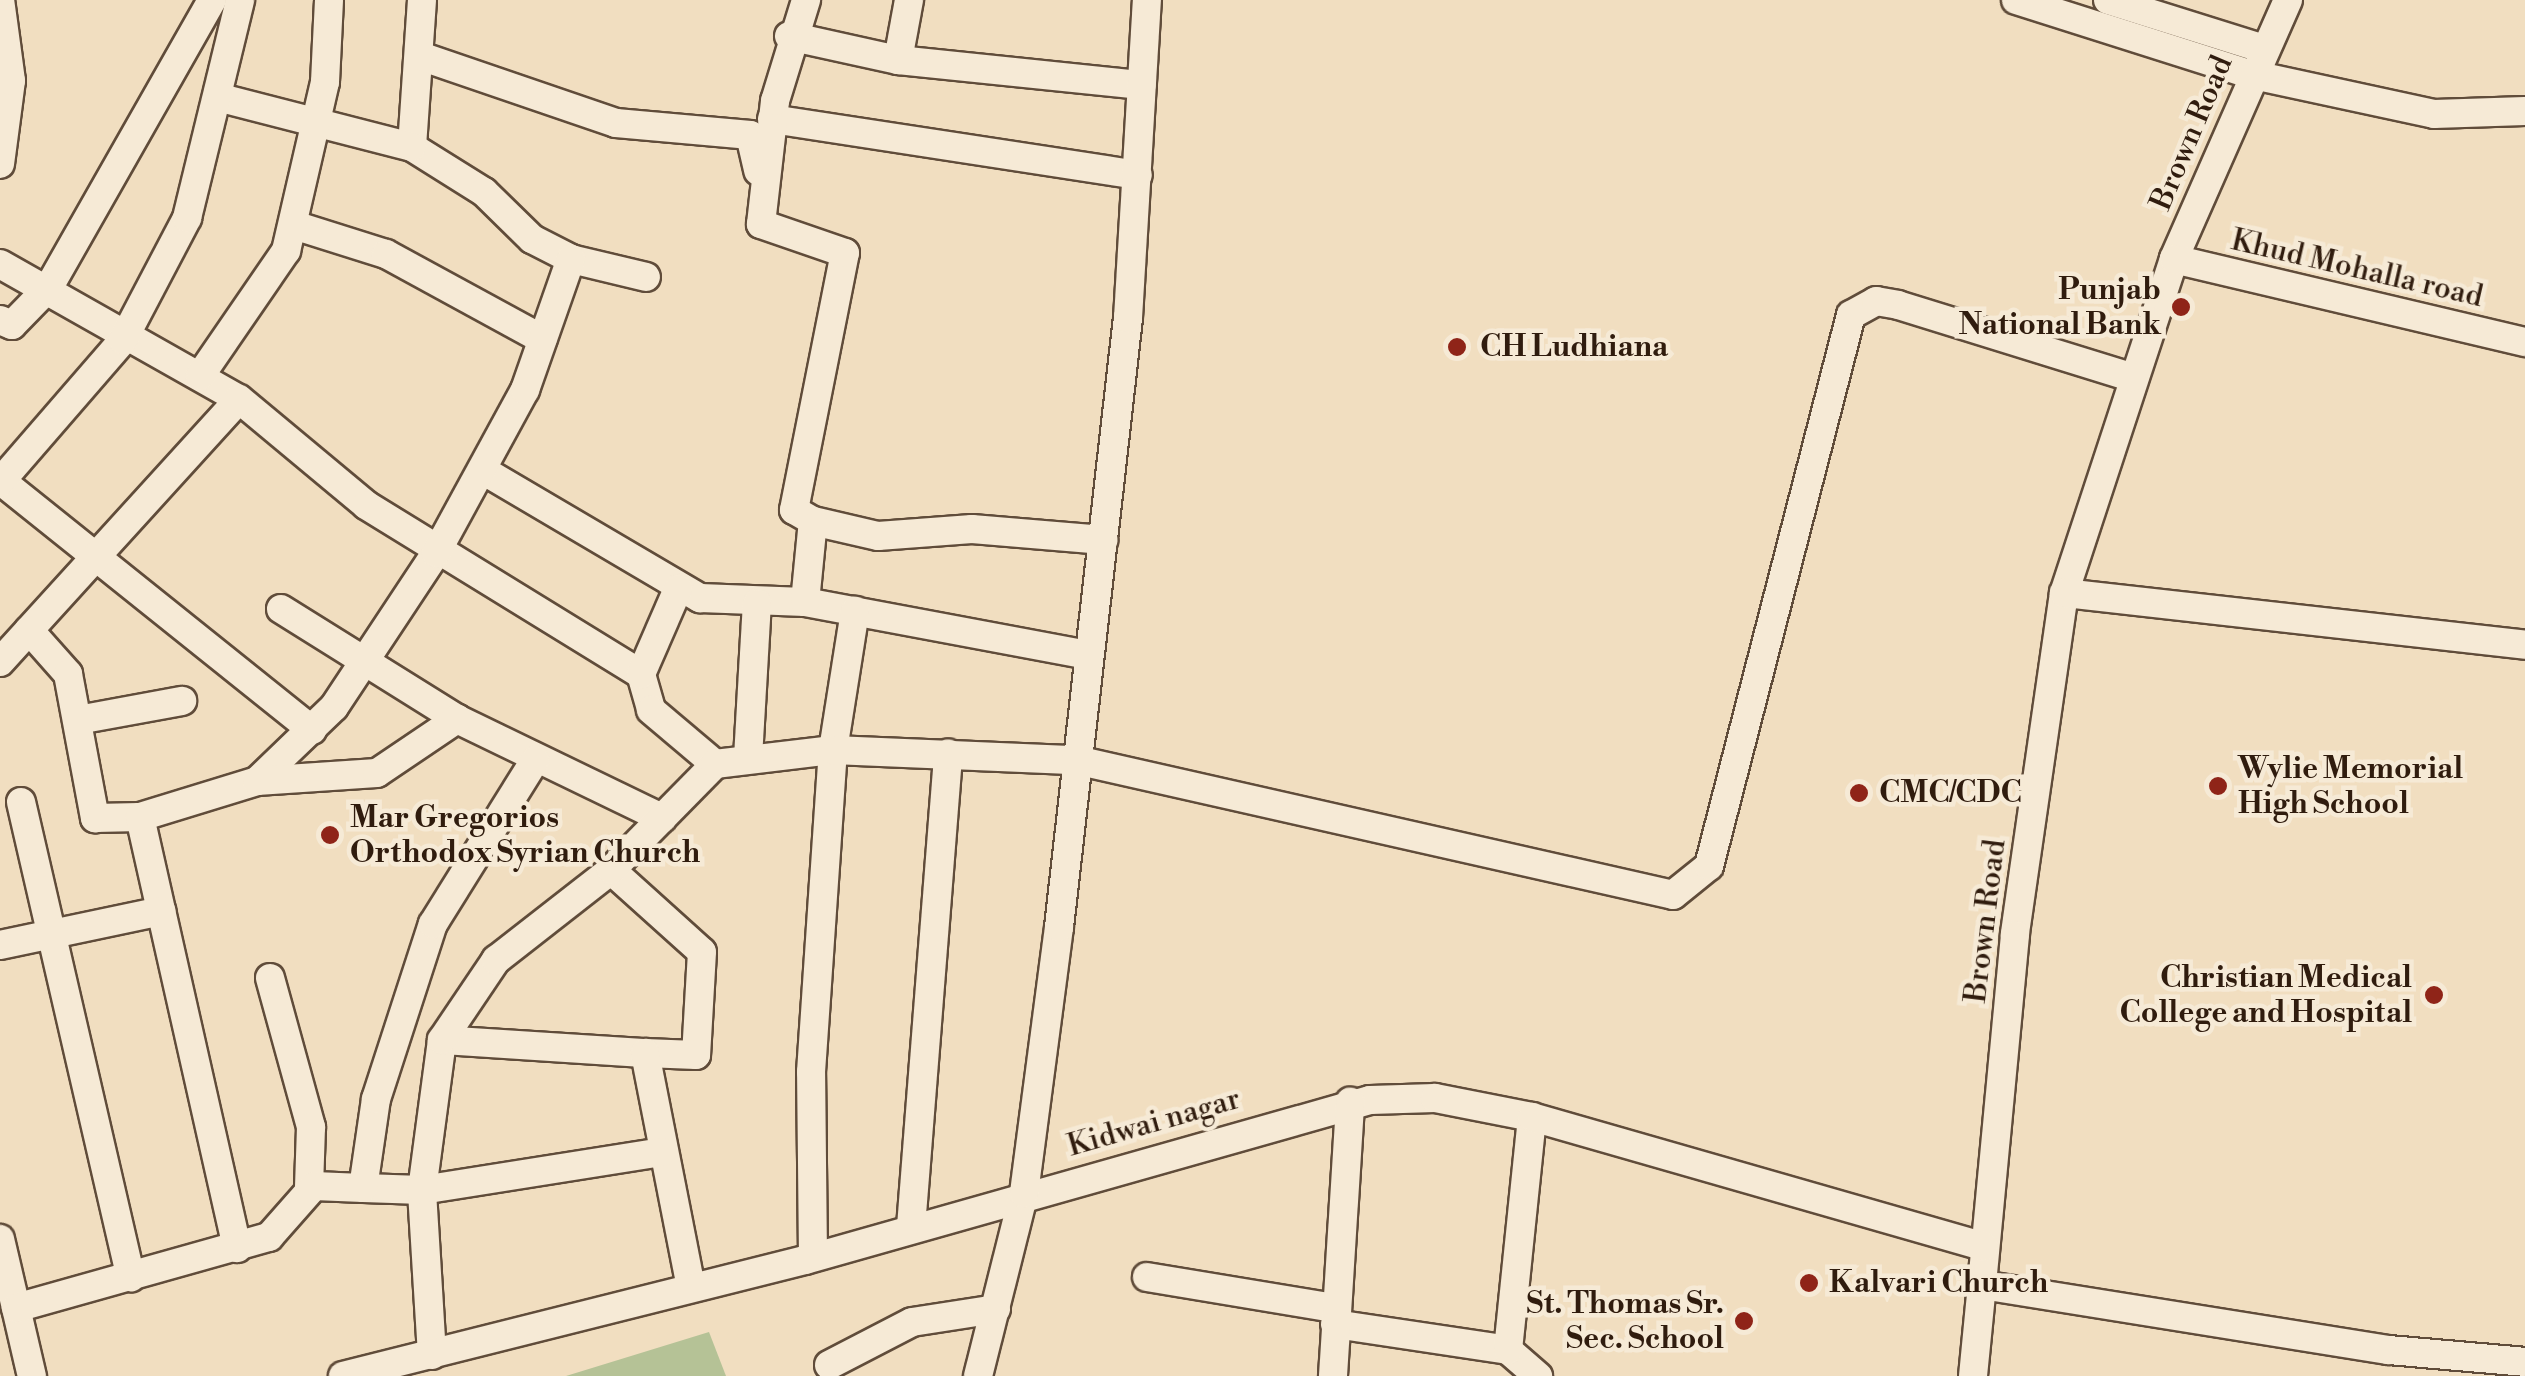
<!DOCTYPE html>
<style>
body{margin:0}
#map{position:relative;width:2525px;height:1376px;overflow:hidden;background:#f1dec0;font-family:"Libre Bodoni",serif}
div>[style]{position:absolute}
.green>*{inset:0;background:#b5c296}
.roads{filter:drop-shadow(2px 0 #604c3a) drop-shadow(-2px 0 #604c3a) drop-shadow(0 2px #604c3a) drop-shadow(0 -2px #604c3a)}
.minor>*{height:28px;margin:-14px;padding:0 14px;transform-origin:14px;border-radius:14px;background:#f6ead6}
.dots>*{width:28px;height:28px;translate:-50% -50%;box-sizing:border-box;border:5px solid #f6ead6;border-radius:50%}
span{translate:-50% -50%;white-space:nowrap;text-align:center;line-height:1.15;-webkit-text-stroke:9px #f6ead6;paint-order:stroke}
.street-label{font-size:30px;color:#301c0e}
.poi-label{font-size:30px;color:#301c0e;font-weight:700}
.right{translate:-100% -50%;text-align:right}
.left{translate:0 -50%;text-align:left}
</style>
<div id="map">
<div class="green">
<i style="clip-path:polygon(709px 1332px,726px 1376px,566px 1376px)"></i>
</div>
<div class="roads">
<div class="minor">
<i style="left:422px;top:0;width:147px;rotate:93.9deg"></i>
<i style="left:412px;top:147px;width:85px;rotate:32deg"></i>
<i style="left:484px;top:192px;width:67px;rotate:44.4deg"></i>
<i style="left:532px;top:239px;width:44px;rotate:27.1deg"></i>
<i style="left:571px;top:259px;width:77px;rotate:13.5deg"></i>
<i style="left:909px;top:0;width:61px;rotate:100.4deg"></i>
<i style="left:898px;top:60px;width:245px;rotate:5.9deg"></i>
<i style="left:2016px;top:0;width:244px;rotate:17.6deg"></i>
<i style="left:2249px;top:74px;width:189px;rotate:12.2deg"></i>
<i style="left:2434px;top:114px;width:91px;rotate:-1.9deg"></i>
<i style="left:2108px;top:0;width:164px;rotate:17.4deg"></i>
<i style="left:2288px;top:0;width:283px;rotate:113.8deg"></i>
<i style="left:2174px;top:259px;width:352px;rotate:108.2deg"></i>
<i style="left:2064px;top:593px;width:345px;rotate:98.2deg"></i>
<i style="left:2015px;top:935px;width:352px;rotate:95.4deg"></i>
<i style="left:1982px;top:1285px;width:412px;rotate:9.1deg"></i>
<i style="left:2389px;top:1350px;width:137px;rotate:5deg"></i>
<i style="left:789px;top:36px;width:112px;rotate:12.4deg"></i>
<i style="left:423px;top:57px;width:204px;rotate:18.9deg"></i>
<i style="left:616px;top:123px;width:135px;rotate:5.1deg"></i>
<i style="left:750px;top:135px;width:37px;rotate:77deg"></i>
<i style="left:221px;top:98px;width:197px;rotate:14.4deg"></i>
<i style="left:772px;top:119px;width:370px;rotate:8.7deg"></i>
<i style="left:0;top:164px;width:84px;rotate:-82.5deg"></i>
<i style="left:11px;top:81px;width:82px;rotate:-97.7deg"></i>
<i style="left:294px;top:225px;width:96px;rotate:17.5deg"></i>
<i style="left:386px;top:254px;width:178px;rotate:28.6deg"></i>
<i style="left:2174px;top:259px;width:361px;rotate:13.3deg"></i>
<i style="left:0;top:264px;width:274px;rotate:29.5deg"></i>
<i style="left:239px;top:399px;width:165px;rotate:39.8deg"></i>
<i style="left:366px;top:505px;width:323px;rotate:31.6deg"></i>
<i style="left:641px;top:674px;width:37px;rotate:74deg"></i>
<i style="left:651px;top:710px;width:84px;rotate:40.2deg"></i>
<i style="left:0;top:320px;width:13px;rotate:23deg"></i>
<i style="left:12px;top:325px;width:53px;rotate:-45.8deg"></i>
<i style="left:49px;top:287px;width:330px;rotate:-60.4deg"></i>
<i style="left:200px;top:376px;width:152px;rotate:-55.5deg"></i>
<i style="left:286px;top:251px;width:173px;rotate:-77deg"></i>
<i style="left:325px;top:82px;width:82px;rotate:-87.2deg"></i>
<i style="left:484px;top:471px;width:251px;rotate:30.5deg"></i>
<i style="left:700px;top:598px;width:105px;rotate:2.2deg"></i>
<i style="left:805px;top:602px;width:288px;rotate:10.6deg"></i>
<i style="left:0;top:480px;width:400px;rotate:38.7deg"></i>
<i style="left:0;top:482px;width:188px;rotate:-49.1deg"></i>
<i style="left:123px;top:340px;width:138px;rotate:-62.3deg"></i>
<i style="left:187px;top:218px;width:224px;rotate:-76.3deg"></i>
<i style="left:813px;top:521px;width:67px;rotate:13deg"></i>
<i style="left:878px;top:536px;width:94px;rotate:-4.3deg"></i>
<i style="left:972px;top:529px;width:132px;rotate:4.8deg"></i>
<i style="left:2064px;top:593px;width:464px;rotate:6.4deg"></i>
<i style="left:805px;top:602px;width:81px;rotate:-84.4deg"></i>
<i style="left:813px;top:521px;width:22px;rotate:-150deg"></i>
<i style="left:794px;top:510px;width:262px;rotate:-78.8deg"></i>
<i style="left:845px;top:253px;width:89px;rotate:-161deg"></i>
<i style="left:761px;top:224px;width:124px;rotate:-83.5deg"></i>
<i style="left:775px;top:101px;width:106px;rotate:-72.9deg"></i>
<i style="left:281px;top:609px;width:208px;rotate:32deg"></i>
<i style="left:457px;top:719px;width:228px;rotate:25.8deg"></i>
<i style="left:29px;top:630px;width:59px;rotate:48.4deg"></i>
<i style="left:68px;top:674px;width:147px;rotate:79.4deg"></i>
<i style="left:95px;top:818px;width:45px;rotate:-1.3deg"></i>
<i style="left:140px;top:817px;width:122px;rotate:-17.1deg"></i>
<i style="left:257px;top:781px;width:107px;rotate:-43.9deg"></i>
<i style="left:334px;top:707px;width:185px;rotate:-56.5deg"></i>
<i style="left:436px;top:553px;width:186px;rotate:-61.4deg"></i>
<i style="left:525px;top:390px;width:139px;rotate:-70.7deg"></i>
<i style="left:0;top:662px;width:355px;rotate:-47.7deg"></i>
<i style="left:641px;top:674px;width:93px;rotate:-66.5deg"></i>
<i style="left:78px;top:720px;width:106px;rotate:-10.4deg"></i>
<i style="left:748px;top:758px;width:155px;rotate:-86.7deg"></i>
<i style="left:257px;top:781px;width:120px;rotate:-3.8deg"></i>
<i style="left:377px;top:773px;width:97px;rotate:-34deg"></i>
<i style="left:21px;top:802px;width:488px;rotate:77deg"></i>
<i style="left:140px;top:817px;width:442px;rotate:77.3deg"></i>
<i style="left:611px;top:870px;width:122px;rotate:42deg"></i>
<i style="left:702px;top:952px;width:103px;rotate:93.3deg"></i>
<i style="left:696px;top:1055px;width:51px;rotate:-177.8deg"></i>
<i style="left:0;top:945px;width:165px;rotate:-11.9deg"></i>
<i style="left:270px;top:978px;width:155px;rotate:74.6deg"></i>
<i style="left:311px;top:1127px;width:61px;rotate:91.9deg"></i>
<i style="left:442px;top:1040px;width:203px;rotate:3.7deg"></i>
<i style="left:645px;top:1053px;width:239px;rotate:78.9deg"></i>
<i style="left:363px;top:1188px;width:59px;rotate:1.9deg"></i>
<i style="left:422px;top:1190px;width:243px;rotate:-9deg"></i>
<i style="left:911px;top:1227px;width:475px;rotate:-85.5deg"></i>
<i style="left:0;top:1239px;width:141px;rotate:76.9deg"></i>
<i style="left:813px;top:1257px;width:185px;rotate:-90.6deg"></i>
<i style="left:811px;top:1072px;width:323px;rotate:-86.1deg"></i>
<i style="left:833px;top:750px;width:141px;rotate:-81deg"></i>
<i style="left:1147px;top:1277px;width:190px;rotate:9.4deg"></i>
<i style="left:16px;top:1308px;width:263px;rotate:-15.7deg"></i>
<i style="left:269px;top:1237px;width:68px;rotate:-48.6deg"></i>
<i style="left:314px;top:1186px;width:49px;rotate:2.3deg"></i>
<i style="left:363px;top:1188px;width:90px;rotate:-81.7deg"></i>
<i style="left:376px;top:1099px;width:184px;rotate:-72deg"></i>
<i style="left:433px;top:924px;width:193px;rotate:-58.1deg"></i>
<i style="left:1335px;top:1324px;width:175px;rotate:8.5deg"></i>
<i style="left:1508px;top:1350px;width:40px;rotate:41deg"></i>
<i style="left:1508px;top:1350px;width:234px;rotate:-84.1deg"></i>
<i style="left:432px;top:1355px;width:165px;rotate:-93.5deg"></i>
<i style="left:422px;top:1190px;width:151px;rotate:-82.4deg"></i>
<i style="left:442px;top:1040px;width:97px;rotate:-56deg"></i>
<i style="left:496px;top:960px;width:146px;rotate:-38deg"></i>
<i style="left:611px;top:870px;width:148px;rotate:-45.5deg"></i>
<i style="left:715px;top:764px;width:119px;rotate:-6.8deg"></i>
<i style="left:833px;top:750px;width:243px;rotate:2.4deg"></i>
<i style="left:1076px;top:760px;width:612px;rotate:12.74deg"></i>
<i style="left:1673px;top:895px;width:46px;rotate:-38.9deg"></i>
<i style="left:1709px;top:866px;width:569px;rotate:-75.55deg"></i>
<i style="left:1851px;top:315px;width:29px;rotate:-29deg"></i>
<i style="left:1876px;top:301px;width:22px;rotate:10deg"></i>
<i style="left:1898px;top:305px;width:244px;rotate:17.2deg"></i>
<i style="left:829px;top:1365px;width:93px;rotate:-27.4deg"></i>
<i style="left:912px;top:1322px;width:85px;rotate:-8.8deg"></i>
<i style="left:343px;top:1376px;width:476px;rotate:-14.1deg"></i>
<i style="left:805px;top:1260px;width:587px;rotate:-15.81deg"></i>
<i style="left:1370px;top:1100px;width:65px;rotate:-1.8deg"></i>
<i style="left:1435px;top:1098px;width:99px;rotate:11.1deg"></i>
<i style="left:1532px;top:1117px;width:470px;rotate:16deg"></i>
<i style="left:978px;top:1376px;width:189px;rotate:-75.9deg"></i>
<i style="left:1024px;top:1193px;width:268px;rotate:-82.5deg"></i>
<i style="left:1059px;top:927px;width:613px;rotate:-83.54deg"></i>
<i style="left:1128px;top:318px;width:319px;rotate:-86.6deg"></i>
<i style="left:1333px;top:1376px;width:275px;rotate:-86.4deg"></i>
<i style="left:1973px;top:1376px;width:91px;rotate:-84.4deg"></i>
</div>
</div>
<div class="dots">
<i style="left:2181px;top:307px;background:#8f2418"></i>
<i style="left:1457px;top:347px;background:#8f2418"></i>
<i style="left:2218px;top:786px;background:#8f2418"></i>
<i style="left:1859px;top:793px;background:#8f2418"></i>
<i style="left:330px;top:835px;background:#8f2418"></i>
<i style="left:2434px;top:995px;background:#8f2418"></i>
<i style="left:1809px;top:1283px;background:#8f2418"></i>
<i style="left:1744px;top:1321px;background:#8f2418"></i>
</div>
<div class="street-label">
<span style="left:2192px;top:133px;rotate:-67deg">Brown Road</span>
<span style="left:2357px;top:269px;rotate:13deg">Khud Mohalla road</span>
<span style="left:1986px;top:921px;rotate:-83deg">Brown Road</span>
<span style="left:1154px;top:1123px;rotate:-16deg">Kidwai nagar</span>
</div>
<div class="poi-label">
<span class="right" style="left:2161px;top:307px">Punjab<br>National Bank</span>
<span class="left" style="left:1480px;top:347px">CH Ludhiana</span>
<span class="left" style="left:2238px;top:786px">Wylie Memorial<br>High School</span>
<span class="left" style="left:1879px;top:793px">CMC/CDC</span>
<span class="left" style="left:350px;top:835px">Mar Gregorios<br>Orthodox Syrian Church</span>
<span class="right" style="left:2412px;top:995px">Christian Medical<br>College and Hospital</span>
<span class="left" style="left:1829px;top:1283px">Kalvari Church</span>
<span class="right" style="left:1724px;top:1321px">St. Thomas Sr.<br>Sec. School</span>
</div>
</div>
